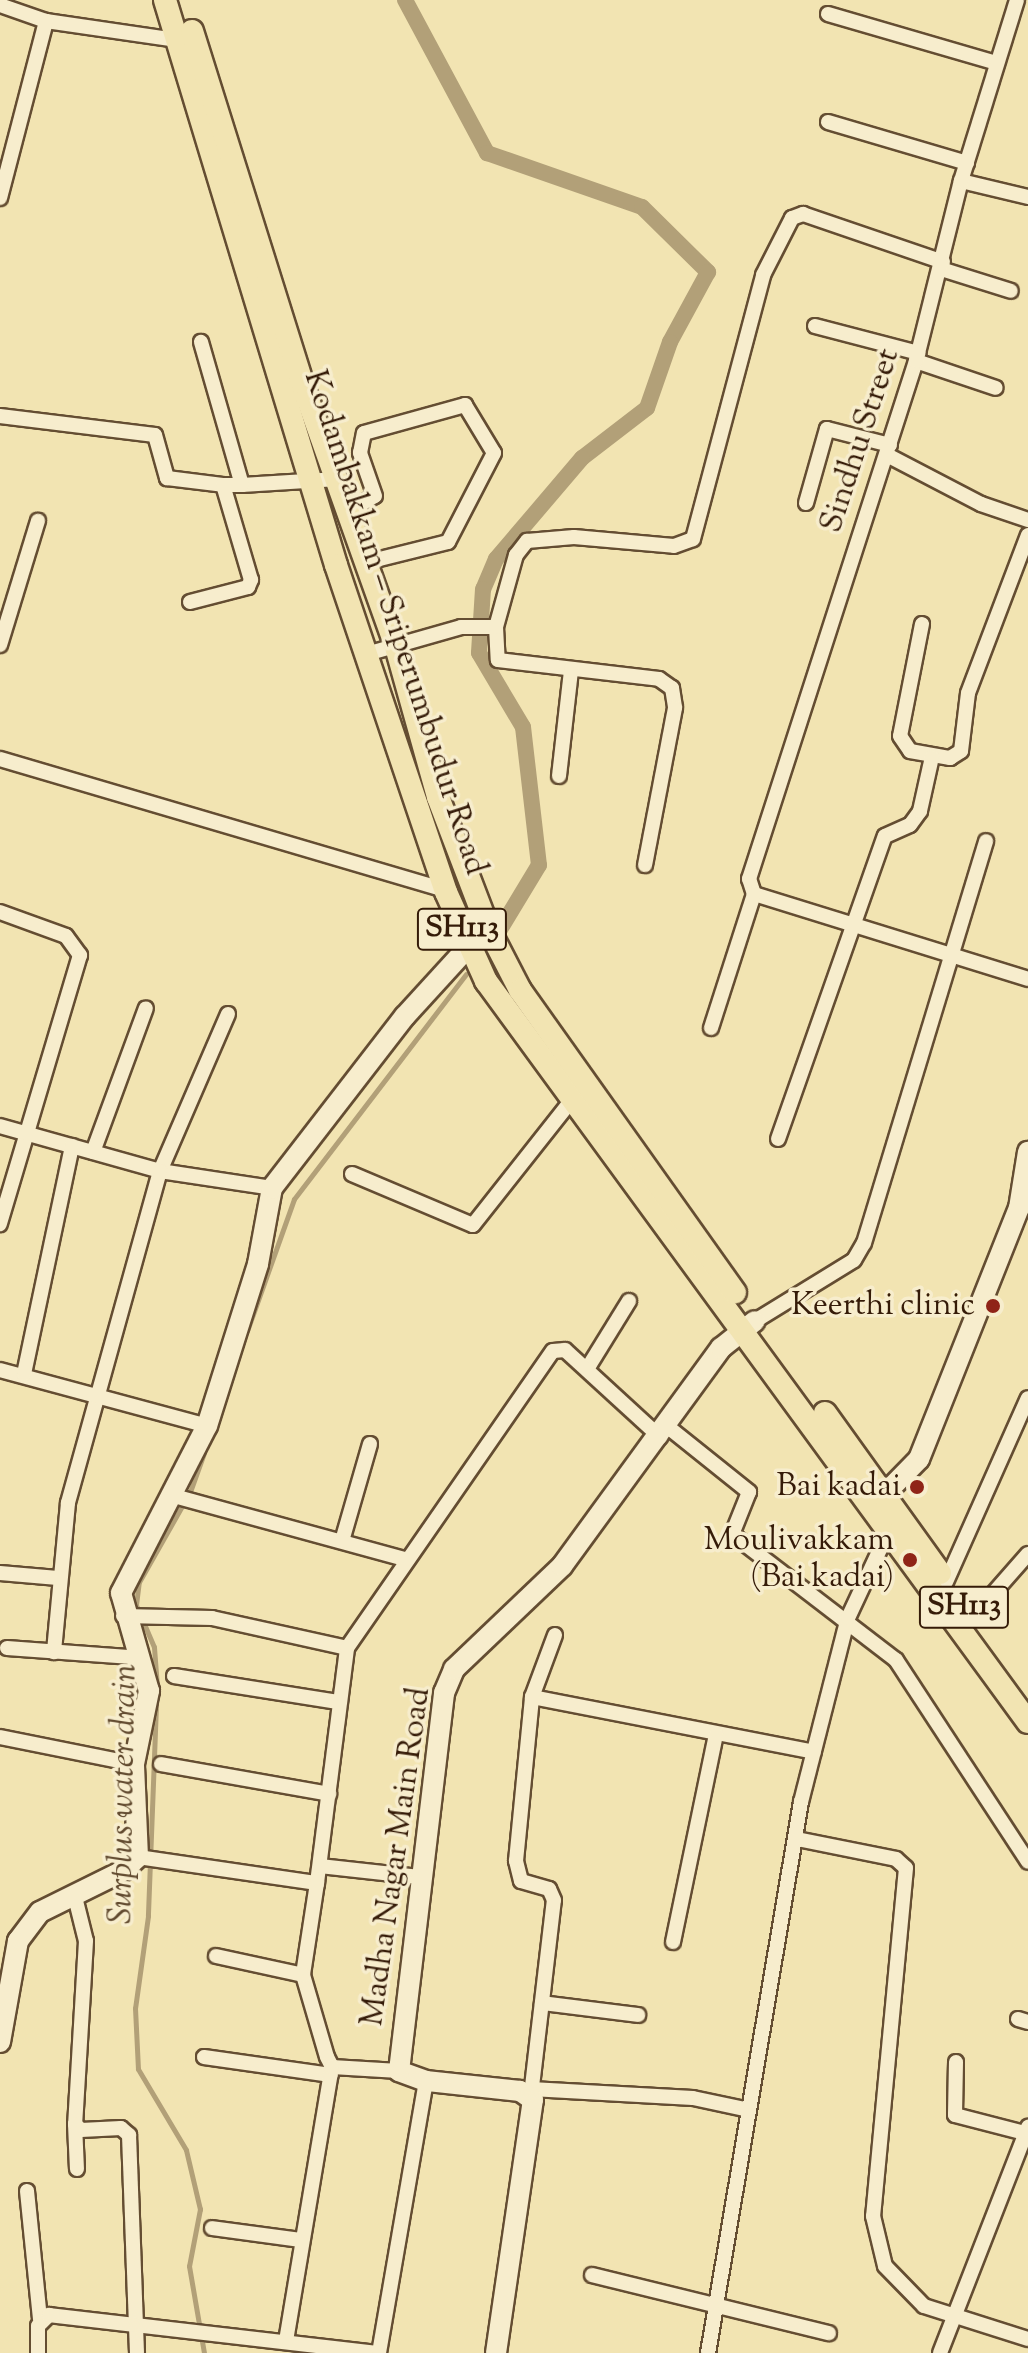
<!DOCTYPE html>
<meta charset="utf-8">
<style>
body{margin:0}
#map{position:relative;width:1028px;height:2353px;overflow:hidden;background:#f2e4b2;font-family:"Sorts Mill Goudy",serif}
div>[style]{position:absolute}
.stream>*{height:5px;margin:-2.5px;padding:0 2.5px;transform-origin:2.5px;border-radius:2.5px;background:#b2a078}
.canal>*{height:16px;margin:-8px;padding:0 8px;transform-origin:8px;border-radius:8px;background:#b2a078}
.roads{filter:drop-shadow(2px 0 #644d32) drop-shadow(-2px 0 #644d32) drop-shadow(0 2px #644d32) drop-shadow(0 -2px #644d32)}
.street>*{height:14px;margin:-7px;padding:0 7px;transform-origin:7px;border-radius:7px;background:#f7edcd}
.secondary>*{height:20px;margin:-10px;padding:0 10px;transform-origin:10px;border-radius:10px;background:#f7edcd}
.primary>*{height:22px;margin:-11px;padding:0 11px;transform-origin:11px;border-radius:11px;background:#f2e4b2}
.dots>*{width:22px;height:22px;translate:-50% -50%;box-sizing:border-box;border:4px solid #f7edcd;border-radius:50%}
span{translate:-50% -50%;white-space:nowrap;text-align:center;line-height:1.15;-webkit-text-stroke:7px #f7edcd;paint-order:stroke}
.shield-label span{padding:2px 6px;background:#f7edcd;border:2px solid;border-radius:6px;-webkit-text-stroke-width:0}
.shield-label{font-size:30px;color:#351b08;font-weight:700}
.street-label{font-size:32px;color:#351b08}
.poi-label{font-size:32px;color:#351b08}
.right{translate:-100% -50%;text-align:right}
.water-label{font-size:34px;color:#614a2f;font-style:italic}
</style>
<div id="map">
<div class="stream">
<i style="left:247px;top:1331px;width:140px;rotate:-70.4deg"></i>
<i style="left:294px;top:1199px;width:283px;rotate:-52.6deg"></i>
<i style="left:157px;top:1687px;width:40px;rotate:-94.3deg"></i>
<i style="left:154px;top:1647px;width:46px;rotate:-113.2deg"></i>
<i style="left:136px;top:1605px;width:23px;rotate:-83deg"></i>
<i style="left:139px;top:1582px;width:103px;rotate:-60.5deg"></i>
<i style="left:190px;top:1492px;width:41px;rotate:-70.3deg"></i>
<i style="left:156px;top:1705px;width:211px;rotate:92.2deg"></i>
<i style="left:148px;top:1916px;width:93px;rotate:98deg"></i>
<i style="left:135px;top:2008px;width:61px;rotate:87.2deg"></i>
<i style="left:138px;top:2069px;width:94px;rotate:59.3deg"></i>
<i style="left:186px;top:2150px;width:61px;rotate:76.7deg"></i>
<i style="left:200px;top:2209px;width:58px;rotate:100.9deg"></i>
<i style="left:189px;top:2266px;width:88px;rotate:80.2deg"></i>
</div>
<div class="canal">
<i style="left:405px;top:0;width:174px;rotate:61.8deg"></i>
<i style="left:487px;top:153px;width:164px;rotate:19.2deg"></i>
<i style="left:642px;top:207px;width:93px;rotate:44.6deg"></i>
<i style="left:708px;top:272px;width:80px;rotate:118.5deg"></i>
<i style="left:670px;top:342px;width:70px;rotate:109.2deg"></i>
<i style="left:647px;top:408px;width:82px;rotate:142.4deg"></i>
<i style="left:582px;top:458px;width:133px;rotate:130.4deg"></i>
<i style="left:496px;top:559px;width:33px;rotate:113deg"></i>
<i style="left:483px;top:589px;width:64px;rotate:93.6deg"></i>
<i style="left:479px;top:653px;width:86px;rotate:59.3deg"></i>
<i style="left:523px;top:727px;width:139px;rotate:83.4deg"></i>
<i style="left:539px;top:865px;width:83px;rotate:121.2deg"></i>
</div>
<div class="roads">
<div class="street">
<i style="left:0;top:5px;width:49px;rotate:19.2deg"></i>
<i style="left:46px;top:21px;width:138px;rotate:8.3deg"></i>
<i style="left:828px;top:14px;width:176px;rotate:16.2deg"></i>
<i style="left:828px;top:122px;width:145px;rotate:16.4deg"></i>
<i style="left:961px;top:181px;width:69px;rotate:13.4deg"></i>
<i style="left:0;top:198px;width:183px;rotate:-75.4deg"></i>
<i style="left:941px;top:269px;width:73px;rotate:17.4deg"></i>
<i style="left:815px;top:326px;width:107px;rotate:14.6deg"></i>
<i style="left:916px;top:361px;width:84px;rotate:18.6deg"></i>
<i style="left:0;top:416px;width:156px;rotate:7deg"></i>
<i style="left:155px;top:435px;width:45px;rotate:74.4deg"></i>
<i style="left:167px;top:478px;width:56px;rotate:7.1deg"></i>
<i style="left:887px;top:455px;width:106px;rotate:27.5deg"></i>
<i style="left:981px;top:504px;width:50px;rotate:18.8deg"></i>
<i style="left:242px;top:485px;width:96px;rotate:-3.6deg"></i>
<i style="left:806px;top:503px;width:77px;rotate:-74.2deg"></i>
<i style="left:827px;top:429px;width:65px;rotate:14.3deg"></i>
<i style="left:348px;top:512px;width:31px;rotate:-31deg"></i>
<i style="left:375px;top:496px;width:46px;rotate:-109.2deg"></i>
<i style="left:360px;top:453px;width:20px;rotate:-79deg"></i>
<i style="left:364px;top:433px;width:105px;rotate:-15.5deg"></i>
<i style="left:465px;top:405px;width:56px;rotate:58.9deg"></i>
<i style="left:494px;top:453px;width:100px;rotate:117.3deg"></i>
<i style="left:448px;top:542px;width:87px;rotate:166deg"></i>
<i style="left:190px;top:602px;width:60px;rotate:-14.5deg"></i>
<i style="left:248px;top:587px;width:8px;rotate:-67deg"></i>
<i style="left:251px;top:580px;width:99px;rotate:-106.4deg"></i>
<i style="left:223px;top:485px;width:19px"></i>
<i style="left:242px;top:485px;width:149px;rotate:-106deg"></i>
<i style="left:922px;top:624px;width:114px;rotate:101.1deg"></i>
<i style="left:900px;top:736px;width:18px;rotate:56deg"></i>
<i style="left:910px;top:751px;width:41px;rotate:9.9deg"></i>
<i style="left:950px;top:758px;width:13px;rotate:-32deg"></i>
<i style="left:961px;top:751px;width:58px;rotate:-83.1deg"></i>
<i style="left:968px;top:693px;width:169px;rotate:-69.2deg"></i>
<i style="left:496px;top:627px;width:33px;rotate:87deg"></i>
<i style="left:498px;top:660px;width:162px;rotate:6.7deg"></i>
<i style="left:659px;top:679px;width:16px;rotate:35deg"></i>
<i style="left:672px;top:688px;width:20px;rotate:81deg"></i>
<i style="left:675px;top:708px;width:160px;rotate:100.8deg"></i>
<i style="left:0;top:645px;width:130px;rotate:-73deg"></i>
<i style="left:370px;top:653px;width:95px;rotate:-15.9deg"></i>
<i style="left:461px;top:627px;width:35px"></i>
<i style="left:496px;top:627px;width:75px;rotate:-74.5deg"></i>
<i style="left:516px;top:555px;width:18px;rotate:-52deg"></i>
<i style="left:527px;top:541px;width:47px;rotate:-4.9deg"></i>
<i style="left:574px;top:537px;width:100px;rotate:5.1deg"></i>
<i style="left:674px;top:546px;width:20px;rotate:-20deg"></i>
<i style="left:693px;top:539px;width:273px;rotate:-75.1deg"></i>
<i style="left:763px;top:275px;width:64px;rotate:-63deg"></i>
<i style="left:792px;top:218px;width:12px;rotate:-20deg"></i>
<i style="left:803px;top:214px;width:148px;rotate:18.9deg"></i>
<i style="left:0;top:759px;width:465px;rotate:16.4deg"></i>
<i style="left:559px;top:776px;width:107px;rotate:-83.5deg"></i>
<i style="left:754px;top:894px;width:16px;rotate:-108deg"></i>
<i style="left:749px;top:879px;width:544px;rotate:-72.13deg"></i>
<i style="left:916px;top:361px;width:186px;rotate:-76deg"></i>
<i style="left:961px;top:181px;width:189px;rotate:-72.8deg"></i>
<i style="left:754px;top:894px;width:287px;rotate:17.2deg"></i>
<i style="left:0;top:912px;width:70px;rotate:20deg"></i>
<i style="left:66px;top:936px;width:24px;rotate:54deg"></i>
<i style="left:80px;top:955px;width:281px;rotate:106.6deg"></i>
<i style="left:228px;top:1014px;width:171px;rotate:113.4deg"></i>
<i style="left:160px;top:1171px;width:113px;rotate:8.6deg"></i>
<i style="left:711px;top:1028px;width:141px;rotate:-72.2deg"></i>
<i style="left:0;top:1126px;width:166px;rotate:15.7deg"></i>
<i style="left:160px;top:1171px;width:345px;rotate:105.5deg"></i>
<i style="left:68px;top:1503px;width:150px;rotate:95.4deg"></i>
<i style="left:778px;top:1139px;width:321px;rotate:-70.6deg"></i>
<i style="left:885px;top:836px;width:27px;rotate:-24deg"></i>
<i style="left:910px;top:825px;width:17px;rotate:-54deg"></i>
<i style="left:920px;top:811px;width:55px;rotate:-77.5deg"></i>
<i style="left:93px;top:1152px;width:153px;rotate:-69.8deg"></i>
<i style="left:352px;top:1174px;width:131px;rotate:22.9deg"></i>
<i style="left:473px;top:1225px;width:157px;rotate:-51.7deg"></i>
<i style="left:755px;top:1321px;width:116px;rotate:-31.6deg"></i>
<i style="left:854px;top:1260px;width:20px;rotate:-60deg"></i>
<i style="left:864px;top:1243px;width:420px;rotate:-73.1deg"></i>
<i style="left:587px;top:1369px;width:80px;rotate:-58.3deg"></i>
<i style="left:0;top:1370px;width:214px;rotate:15.1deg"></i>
<i style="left:24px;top:1374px;width:233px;rotate:-78.1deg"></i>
<i style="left:668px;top:1427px;width:104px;rotate:38.7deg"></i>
<i style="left:749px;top:1492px;width:43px;rotate:111.8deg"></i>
<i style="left:733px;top:1532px;width:7px;rotate:56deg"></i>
<i style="left:737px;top:1538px;width:200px;rotate:37.5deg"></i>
<i style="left:896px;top:1660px;width:241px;rotate:56.8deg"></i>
<i style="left:174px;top:1496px;width:238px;rotate:15.3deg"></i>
<i style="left:342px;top:1541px;width:101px;rotate:-73.9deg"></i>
<i style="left:0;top:1573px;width:58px;rotate:4.9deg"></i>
<i style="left:946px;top:1582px;width:201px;rotate:-66deg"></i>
<i style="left:123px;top:1616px;width:89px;rotate:1.3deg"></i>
<i style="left:212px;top:1618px;width:138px;rotate:12.5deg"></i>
<i style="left:962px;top:1629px;width:100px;rotate:-48.7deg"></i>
<i style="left:7px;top:1648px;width:135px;rotate:4.2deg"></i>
<i style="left:174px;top:1676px;width:166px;rotate:9deg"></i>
<i style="left:532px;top:1697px;width:287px;rotate:11deg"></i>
<i style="left:0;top:1737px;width:137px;rotate:11.4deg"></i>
<i style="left:161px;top:1764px;width:171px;rotate:10.1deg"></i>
<i style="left:797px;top:1839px;width:101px;rotate:11.4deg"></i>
<i style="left:896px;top:1859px;width:13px;rotate:42deg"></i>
<i style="left:906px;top:1868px;width:350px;rotate:95.4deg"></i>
<i style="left:873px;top:2216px;width:51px;rotate:76.5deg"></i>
<i style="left:885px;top:2266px;width:56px;rotate:45.7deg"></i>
<i style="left:924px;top:2306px;width:109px;rotate:17.6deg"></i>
<i style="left:138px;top:1857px;width:181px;rotate:8.3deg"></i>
<i style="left:317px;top:1883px;width:237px;rotate:-82.7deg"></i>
<i style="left:347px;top:1648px;width:361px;rotate:-55.3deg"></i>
<i style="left:553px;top:1351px;width:12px;rotate:-5deg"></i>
<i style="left:565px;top:1350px;width:129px;rotate:42.5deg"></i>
<i style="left:320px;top:1866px;width:100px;rotate:6.3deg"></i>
<i style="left:317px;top:1883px;width:93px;rotate:98.7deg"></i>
<i style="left:303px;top:1975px;width:85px;rotate:73.7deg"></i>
<i style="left:327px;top:2057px;width:11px;rotate:63deg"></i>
<i style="left:332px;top:2067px;width:67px;rotate:3.4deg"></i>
<i style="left:74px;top:1893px;width:49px;rotate:76deg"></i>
<i style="left:86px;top:1941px;width:183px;rotate:93.4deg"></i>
<i style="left:75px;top:2124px;width:8px;rotate:45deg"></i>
<i style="left:81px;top:2130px;width:40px;rotate:-2.9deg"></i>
<i style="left:121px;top:2128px;width:11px;rotate:41deg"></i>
<i style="left:129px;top:2135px;width:218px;rotate:87.9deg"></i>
<i style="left:673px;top:1942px;width:212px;rotate:-78.3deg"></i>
<i style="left:216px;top:1956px;width:89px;rotate:12.3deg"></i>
<i style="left:542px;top:2003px;width:97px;rotate:7.1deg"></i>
<i style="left:1018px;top:2019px;width:10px;rotate:17deg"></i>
<i style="left:204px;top:2057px;width:128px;rotate:8.1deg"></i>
<i style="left:956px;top:2062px;width:53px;rotate:91.1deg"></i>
<i style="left:955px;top:2115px;width:72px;rotate:14.4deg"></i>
<i style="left:531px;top:2089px;width:162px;rotate:3.2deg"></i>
<i style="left:693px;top:2098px;width:57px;rotate:12.1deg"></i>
<i style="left:531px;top:2095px;width:196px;rotate:-83.3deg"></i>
<i style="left:554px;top:1900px;width:12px;rotate:-114deg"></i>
<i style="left:549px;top:1889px;width:29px;rotate:-164deg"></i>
<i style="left:521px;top:1881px;width:21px;rotate:-104deg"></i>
<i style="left:516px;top:1861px;width:165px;rotate:-84.4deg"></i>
<i style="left:532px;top:1697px;width:66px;rotate:-69.6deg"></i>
<i style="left:75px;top:2124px;width:45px;rotate:87.5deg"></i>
<i style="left:27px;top:2191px;width:129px;rotate:84.2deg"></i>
<i style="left:212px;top:2228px;width:90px;rotate:7.7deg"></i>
<i style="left:592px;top:2275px;width:244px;rotate:13.8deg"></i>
<i style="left:286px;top:2341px;width:278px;rotate:-80.5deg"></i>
<i style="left:38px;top:2353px;width:27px;rotate:-90deg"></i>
<i style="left:38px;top:2326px;width:16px;rotate:-45deg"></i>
<i style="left:49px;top:2315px;width:330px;rotate:6.6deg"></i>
<i style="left:379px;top:2353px;width:276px;rotate:-80.2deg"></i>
<i style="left:708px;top:2353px;width:559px;rotate:-80.42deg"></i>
<i style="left:801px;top:1802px;width:190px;rotate:-75.7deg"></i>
<i style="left:848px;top:1618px;width:99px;rotate:-65deg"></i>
<i style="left:940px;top:2353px;width:243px;rotate:-68.7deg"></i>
</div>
<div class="secondary">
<i style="left:874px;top:1505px;width:64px;rotate:-45.6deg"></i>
<i style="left:919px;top:1459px;width:270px;rotate:-68.3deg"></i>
<i style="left:1019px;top:1208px;width:57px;rotate:-80.9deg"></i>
<i style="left:0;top:2042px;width:103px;rotate:-79.9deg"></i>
<i style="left:18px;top:1941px;width:36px;rotate:-53deg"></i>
<i style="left:40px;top:1912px;width:93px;rotate:-26.3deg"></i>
<i style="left:123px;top:1871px;width:21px;rotate:-43deg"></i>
<i style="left:138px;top:1857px;width:93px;rotate:-92.5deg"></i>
<i style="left:134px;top:1764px;width:75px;rotate:-78.4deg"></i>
<i style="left:149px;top:1691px;width:102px;rotate:-105.9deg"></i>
<i style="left:121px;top:1593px;width:188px;rotate:-62.8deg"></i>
<i style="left:207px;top:1426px;width:170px;rotate:-72.5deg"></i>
<i style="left:258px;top:1264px;width:77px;rotate:-79.6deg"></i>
<i style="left:272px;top:1188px;width:217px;rotate:-52.3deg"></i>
<i style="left:405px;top:1016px;width:111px;rotate:-47.6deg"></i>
<i style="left:496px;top:2353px;width:256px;rotate:-81.7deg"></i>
<i style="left:533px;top:2100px;width:16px;rotate:-145deg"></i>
<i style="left:520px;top:2091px;width:95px;rotate:-173.9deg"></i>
<i style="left:426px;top:2081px;width:29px;rotate:-160deg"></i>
<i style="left:399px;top:2071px;width:381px;rotate:-83.2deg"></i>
<i style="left:444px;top:1693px;width:26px;rotate:-67deg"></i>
<i style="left:454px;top:1669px;width:149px;rotate:-43.6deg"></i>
<i style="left:562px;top:1566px;width:270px;rotate:-53.9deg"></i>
<i style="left:721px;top:1348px;width:43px;rotate:-38.5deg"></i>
</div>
<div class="primary">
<i style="left:165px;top:0;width:590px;rotate:73.16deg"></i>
<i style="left:336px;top:565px;width:345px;rotate:71.4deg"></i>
<i style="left:446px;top:892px;width:98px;rotate:65.8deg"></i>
<i style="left:486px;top:981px;width:918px;rotate:53.82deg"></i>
<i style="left:192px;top:31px;width:384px;rotate:72.6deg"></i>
<i style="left:307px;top:397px;width:269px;rotate:70.4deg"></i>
<i style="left:397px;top:650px;width:153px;rotate:74.4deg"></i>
<i style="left:438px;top:797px;width:140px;rotate:69.1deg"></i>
<i style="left:488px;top:928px;width:70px;rotate:62.7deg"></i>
<i style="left:520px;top:990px;width:371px;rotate:54.6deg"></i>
<i style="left:825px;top:1413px;width:197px;rotate:54.3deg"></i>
</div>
</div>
<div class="dots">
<i style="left:993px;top:1306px;background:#8f2418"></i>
<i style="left:917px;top:1487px;background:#8f2418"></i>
<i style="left:910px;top:1560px;background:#8f2418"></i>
</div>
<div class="shield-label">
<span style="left:462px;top:929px">SH113</span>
<span style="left:964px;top:1607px">SH113</span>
</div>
<div class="street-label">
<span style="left:861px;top:441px;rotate:-72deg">Sindhu Street</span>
<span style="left:394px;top:623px;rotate:72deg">Kodambakkam – Sriperumbudur Road</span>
<span style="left:397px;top:1857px;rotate:-82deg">Madha Nagar Main Road</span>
</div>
<div class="poi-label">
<span class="right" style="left:975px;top:1306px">Keerthi clinic</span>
<span class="right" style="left:901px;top:1487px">Bai kadai</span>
<span class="right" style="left:894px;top:1560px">Moulivakkam<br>(Bai kadai)</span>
</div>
<div class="water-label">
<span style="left:124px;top:1794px;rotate:-89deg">Surplus water drain</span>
</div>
</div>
